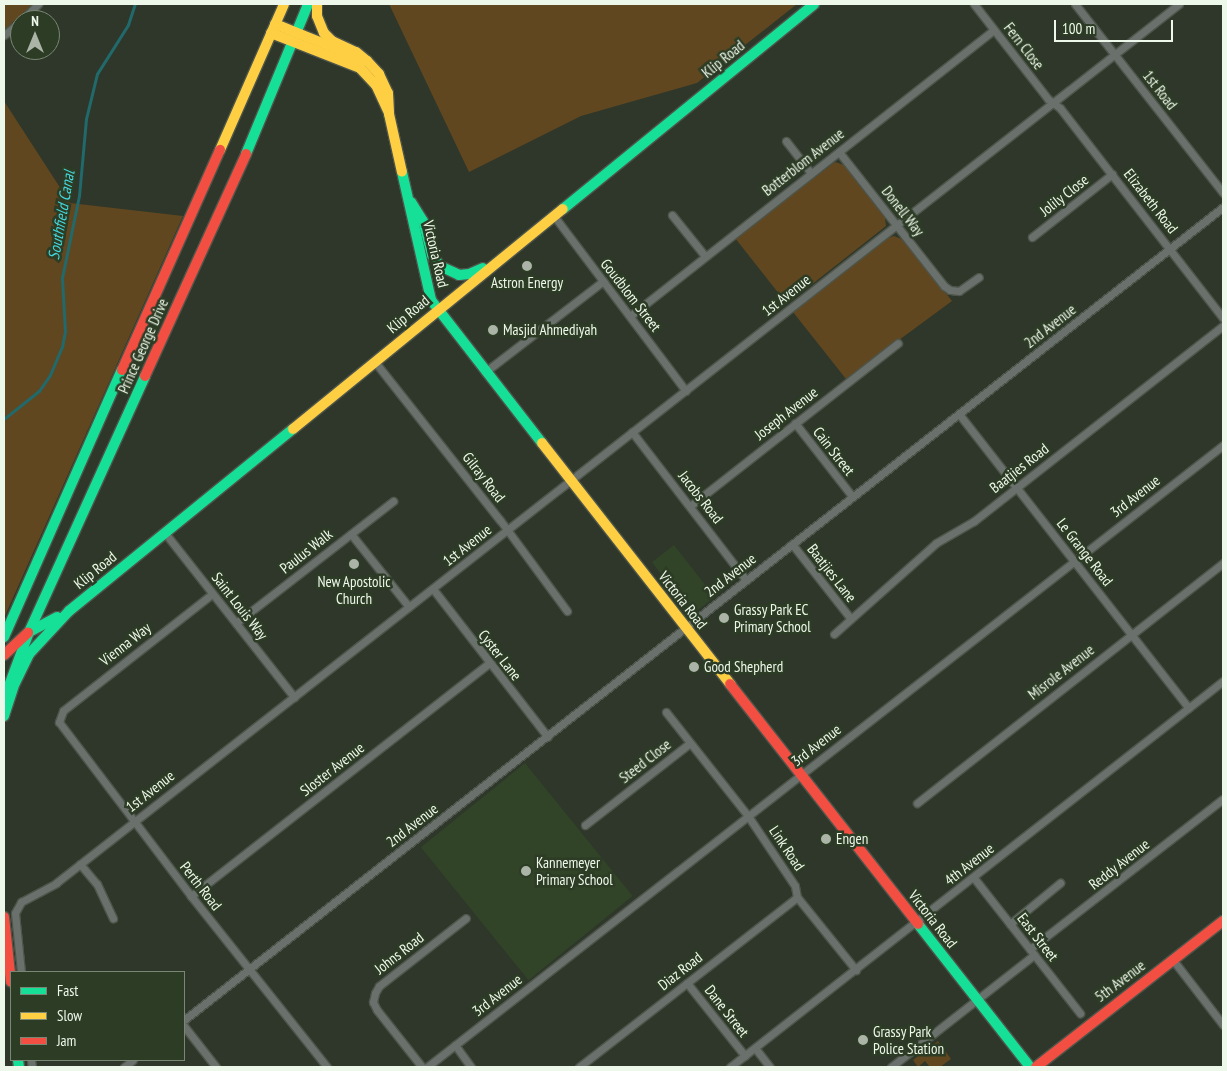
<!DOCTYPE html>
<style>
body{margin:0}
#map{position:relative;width:1227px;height:1071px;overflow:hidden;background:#2e372a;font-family:"PT Sans Narrow",sans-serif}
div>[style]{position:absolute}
.built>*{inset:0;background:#314428;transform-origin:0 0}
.green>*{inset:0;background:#604720}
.stream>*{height:2.5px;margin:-1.25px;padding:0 1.25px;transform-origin:1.25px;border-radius:1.25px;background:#21696b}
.roads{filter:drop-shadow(1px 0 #4e554a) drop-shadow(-1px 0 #4e554a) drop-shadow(0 1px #4e554a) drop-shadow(0 -1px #4e554a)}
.street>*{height:7px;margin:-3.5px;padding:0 3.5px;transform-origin:3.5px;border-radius:3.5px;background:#6a706c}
.fast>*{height:10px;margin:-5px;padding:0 5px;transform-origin:5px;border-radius:5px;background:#16e098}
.slow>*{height:10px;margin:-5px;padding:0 5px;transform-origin:5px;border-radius:5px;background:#ffcf43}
.jam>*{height:10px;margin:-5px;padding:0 5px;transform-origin:5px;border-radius:5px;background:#f24e42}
.dots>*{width:14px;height:14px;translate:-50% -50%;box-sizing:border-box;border:2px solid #2c3c25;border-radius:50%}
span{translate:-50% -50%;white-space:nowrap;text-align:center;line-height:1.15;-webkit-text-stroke:5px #2c3c25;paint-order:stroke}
.street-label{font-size:15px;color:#eef8ea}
.poi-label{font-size:15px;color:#eef8ea}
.left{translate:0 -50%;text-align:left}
.water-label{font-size:16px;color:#43d7dd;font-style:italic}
.frame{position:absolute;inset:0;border:5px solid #eef8ea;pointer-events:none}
.legend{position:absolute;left:10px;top:971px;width:175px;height:90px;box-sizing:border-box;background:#2c3c25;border:1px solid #7a8774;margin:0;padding:6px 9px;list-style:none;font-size:15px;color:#eef8ea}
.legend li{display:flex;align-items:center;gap:10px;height:25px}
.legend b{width:25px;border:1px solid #7a8774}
.north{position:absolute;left:10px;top:10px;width:50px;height:50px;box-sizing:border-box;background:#2c3c25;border:1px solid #7a8774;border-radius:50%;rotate:0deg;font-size:14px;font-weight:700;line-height:20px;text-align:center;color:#eef8ea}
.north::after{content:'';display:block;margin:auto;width:18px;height:22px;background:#abb4a7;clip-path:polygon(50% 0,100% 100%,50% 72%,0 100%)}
.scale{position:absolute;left:1054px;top:20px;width:119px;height:22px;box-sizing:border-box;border:2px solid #eef8ea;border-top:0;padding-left:6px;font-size:15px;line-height:18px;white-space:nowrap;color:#eef8ea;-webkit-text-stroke:4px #2c3c25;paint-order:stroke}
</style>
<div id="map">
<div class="built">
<i style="left:674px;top:545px;width:66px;height:28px;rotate:52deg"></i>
<i style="left:525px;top:763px;width:171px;height:134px;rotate:51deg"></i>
</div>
<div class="green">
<i style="clip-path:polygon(4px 4px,33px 4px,4px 30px)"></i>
<i style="clip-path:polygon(389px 4px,797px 4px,697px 83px,581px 116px,469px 172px)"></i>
<i style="clip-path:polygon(4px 101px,70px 203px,183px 216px,4px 618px)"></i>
<i style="clip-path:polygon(835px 162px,844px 165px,885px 218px,886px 226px,787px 304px,735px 238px)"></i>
<i style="clip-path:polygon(894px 236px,904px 240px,952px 301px,846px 379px,793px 312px,888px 238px)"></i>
<i style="clip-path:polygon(938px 1041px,951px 1059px,940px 1067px,930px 1067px,925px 1061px,918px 1067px,913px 1060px)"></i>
</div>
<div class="stream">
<i style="left:4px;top:419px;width:45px;rotate:-38.7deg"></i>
<i style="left:39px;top:391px;width:19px;rotate:-55deg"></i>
<i style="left:50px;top:375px;width:30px;rotate:-67deg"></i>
<i style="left:62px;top:347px;width:15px;rotate:-79deg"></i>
<i style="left:65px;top:332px;width:54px;rotate:-93.2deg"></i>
<i style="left:62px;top:278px;width:84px;rotate:-78.3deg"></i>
<i style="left:79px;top:196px;width:77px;rotate:-84.8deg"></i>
<i style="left:86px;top:119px;width:46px;rotate:-76.3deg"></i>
<i style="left:97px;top:74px;width:58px;rotate:-57.7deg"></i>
<i style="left:128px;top:25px;width:22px;rotate:-72deg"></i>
</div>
<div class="roads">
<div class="street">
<i style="left:974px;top:4px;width:120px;rotate:52.1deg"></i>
<i style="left:1048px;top:99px;width:15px;rotate:37deg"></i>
<i style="left:1060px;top:108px;width:266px;rotate:52.2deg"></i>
<i style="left:1075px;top:4px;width:240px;rotate:51.9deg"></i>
<i style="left:22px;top:20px;width:23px;rotate:-45deg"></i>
<i style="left:4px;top:35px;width:21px;rotate:-39deg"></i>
<i style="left:786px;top:141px;width:41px;rotate:52deg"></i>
<i style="left:839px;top:152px;width:170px;rotate:51.9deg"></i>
<i style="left:944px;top:286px;width:7px;rotate:34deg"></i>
<i style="left:950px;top:290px;width:9px;rotate:6deg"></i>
<i style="left:959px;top:291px;width:24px;rotate:-35deg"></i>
<i style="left:672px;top:215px;width:53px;rotate:51.2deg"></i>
<i style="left:554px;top:216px;width:219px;rotate:53deg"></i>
<i style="left:1032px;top:237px;width:102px;rotate:-38.2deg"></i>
<i style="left:630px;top:316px;width:462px;rotate:-38.2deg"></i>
<i style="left:375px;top:362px;width:201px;rotate:51.7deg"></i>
<i style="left:500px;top:520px;width:113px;rotate:53.6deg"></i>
<i style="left:485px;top:372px;width:149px;rotate:-37.6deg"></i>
<i style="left:959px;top:414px;width:373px;rotate:52deg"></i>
<i style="left:795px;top:423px;width:93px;rotate:52deg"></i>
<i style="left:632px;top:432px;width:187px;rotate:52.4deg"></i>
<i style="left:690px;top:506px;width:264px;rotate:-38.1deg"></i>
<i style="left:165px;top:533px;width:209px;rotate:51.8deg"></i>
<i style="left:351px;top:534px;width:93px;rotate:51.5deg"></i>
<i style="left:792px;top:544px;width:95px;rotate:51.8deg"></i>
<i style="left:433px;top:589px;width:187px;rotate:52.2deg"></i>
<i style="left:212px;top:594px;width:189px;rotate:141.9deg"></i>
<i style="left:63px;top:711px;width:12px;rotate:110deg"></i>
<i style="left:59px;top:722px;width:218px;rotate:52.8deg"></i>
<i style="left:191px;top:896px;width:218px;rotate:51.5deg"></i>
<i style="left:236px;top:623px;width:199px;rotate:-37.8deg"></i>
<i style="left:834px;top:634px;width:137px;rotate:-41.7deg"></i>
<i style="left:936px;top:543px;width:44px;rotate:-30.1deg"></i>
<i style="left:974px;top:521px;width:316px;rotate:-38.1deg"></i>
<i style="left:666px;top:712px;width:132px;rotate:51.7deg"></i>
<i style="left:748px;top:816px;width:84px;rotate:56.1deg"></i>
<i style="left:795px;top:886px;width:11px;rotate:80deg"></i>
<i style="left:797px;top:897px;width:94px;rotate:51.1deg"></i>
<i style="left:917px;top:803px;width:389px;rotate:-38.1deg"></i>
<i style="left:585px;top:825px;width:133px;rotate:-38deg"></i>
<i style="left:80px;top:864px;width:26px;rotate:50deg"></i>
<i style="left:97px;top:884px;width:38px;rotate:65deg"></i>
<i style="left:974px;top:878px;width:172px;rotate:51.9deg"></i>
<i style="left:191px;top:896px;width:378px;rotate:-38deg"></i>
<i style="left:1010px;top:924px;width:65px;rotate:-39.4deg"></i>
<i style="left:1030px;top:949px;width:244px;rotate:-37.9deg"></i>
<i style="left:1173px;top:960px;width:82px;rotate:52.4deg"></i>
<i style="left:21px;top:972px;width:59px;rotate:-95.8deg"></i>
<i style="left:15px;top:913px;width:13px;rotate:-61deg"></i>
<i style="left:21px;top:902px;width:40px;rotate:-28deg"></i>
<i style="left:56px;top:883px;width:1426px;rotate:-38.05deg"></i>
<i style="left:687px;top:983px;width:93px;rotate:51.5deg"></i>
<i style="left:184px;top:1020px;width:1319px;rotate:-38.04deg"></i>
<i style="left:184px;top:1026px;width:52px;rotate:52deg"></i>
<i style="left:455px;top:1045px;width:27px;rotate:54deg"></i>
<i style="left:755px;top:1048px;width:24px;rotate:52deg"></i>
<i style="left:31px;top:1060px;width:7px;rotate:82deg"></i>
<i style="left:124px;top:1067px;width:11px;rotate:-38deg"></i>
<i style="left:422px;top:1067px;width:73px;rotate:-128.3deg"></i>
<i style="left:377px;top:1010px;width:9px;rotate:-117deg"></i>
<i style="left:373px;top:1002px;width:9px;rotate:-77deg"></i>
<i style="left:375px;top:993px;width:8px;rotate:-60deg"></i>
<i style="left:379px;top:986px;width:110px;rotate:-38deg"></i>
<i style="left:427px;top:1067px;width:1010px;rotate:-38deg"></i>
<i style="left:579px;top:1067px;width:276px;rotate:-37.9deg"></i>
<i style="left:730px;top:1067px;width:626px;rotate:-38.06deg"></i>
<i style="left:891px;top:1067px;width:182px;rotate:-38.1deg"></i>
</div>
<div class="fast">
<i style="left:246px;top:154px;width:162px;rotate:-67.5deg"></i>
<i style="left:402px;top:172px;width:131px;rotate:77.2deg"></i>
<i style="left:431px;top:300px;width:181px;rotate:52.2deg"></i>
<i style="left:411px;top:202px;width:22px;rotate:58deg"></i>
<i style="left:423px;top:221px;width:35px;rotate:75deg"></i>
<i style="left:432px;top:255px;width:14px;rotate:54deg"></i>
<i style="left:440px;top:266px;width:21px;rotate:25deg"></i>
<i style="left:459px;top:275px;width:10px;rotate:-6deg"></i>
<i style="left:469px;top:274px;width:15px;rotate:-23deg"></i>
<i style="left:563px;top:209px;width:324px;rotate:-39.2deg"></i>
<i style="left:29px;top:632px;width:32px;rotate:-28deg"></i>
<i style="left:4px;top:637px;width:292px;rotate:-66.2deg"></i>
<i style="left:4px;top:699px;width:72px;rotate:-69.5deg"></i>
<i style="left:29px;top:632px;width:281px;rotate:-65.6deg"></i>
<i style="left:4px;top:716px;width:35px;rotate:-72deg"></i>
<i style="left:15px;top:683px;width:32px;rotate:-64deg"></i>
<i style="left:29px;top:654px;width:59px;rotate:-47.1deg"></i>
<i style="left:69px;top:611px;width:289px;rotate:-39.1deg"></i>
<i style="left:918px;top:924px;width:182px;rotate:51.9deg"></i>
<i style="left:18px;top:1060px;width:7px;rotate:82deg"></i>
</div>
<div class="slow">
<i style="left:317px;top:4px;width:12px;rotate:90deg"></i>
<i style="left:317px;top:16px;width:18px;rotate:68deg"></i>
<i style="left:324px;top:33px;width:11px;rotate:45deg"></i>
<i style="left:332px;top:41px;width:26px;rotate:25deg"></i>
<i style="left:356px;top:52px;width:14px;rotate:39deg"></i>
<i style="left:275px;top:24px;width:99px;rotate:21.9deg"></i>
<i style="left:367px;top:61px;width:18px;rotate:47deg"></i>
<i style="left:379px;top:74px;width:21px;rotate:65deg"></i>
<i style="left:388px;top:93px;width:21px;rotate:87deg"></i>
<i style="left:389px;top:114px;width:59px;rotate:77.4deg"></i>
<i style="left:271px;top:33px;width:96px;rotate:21.5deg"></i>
<i style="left:360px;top:68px;width:23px;rotate:47deg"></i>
<i style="left:376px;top:85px;width:29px;rotate:65deg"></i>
<i style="left:220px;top:150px;width:159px;rotate:-66.3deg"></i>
<i style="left:293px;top:429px;width:348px;rotate:-39.2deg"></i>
<i style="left:542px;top:443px;width:306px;rotate:52deg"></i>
</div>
<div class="jam">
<i style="left:122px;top:370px;width:241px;rotate:-66deg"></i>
<i style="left:145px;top:376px;width:244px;rotate:-65.5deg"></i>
<i style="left:4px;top:655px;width:33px;rotate:-43deg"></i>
<i style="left:730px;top:684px;width:305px;rotate:51.9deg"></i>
<i style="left:4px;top:917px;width:65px;rotate:83.9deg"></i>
<i style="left:1036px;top:1067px;width:237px;rotate:-38deg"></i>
</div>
</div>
<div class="dots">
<i style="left:527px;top:266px;background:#abb4a7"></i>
<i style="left:493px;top:330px;background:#abb4a7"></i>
<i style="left:354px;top:564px;background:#abb4a7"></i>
<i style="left:724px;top:618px;background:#abb4a7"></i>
<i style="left:694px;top:667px;background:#abb4a7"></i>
<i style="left:826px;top:839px;background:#abb4a7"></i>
<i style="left:526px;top:871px;background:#abb4a7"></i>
<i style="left:863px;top:1040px;background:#abb4a7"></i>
</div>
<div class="street-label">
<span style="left:1024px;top:46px;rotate:52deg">Fern Close</span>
<span style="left:723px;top:59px;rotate:-39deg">Klip Road</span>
<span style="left:1160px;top:90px;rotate:52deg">1st Road</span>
<span style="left:803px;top:162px;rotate:-38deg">Botterblom Avenue</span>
<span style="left:1064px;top:195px;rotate:-38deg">Jolily Close</span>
<span style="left:1151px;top:201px;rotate:52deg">Elizabeth Road</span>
<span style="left:903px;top:211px;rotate:52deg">Donell Way</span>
<span style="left:436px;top:254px;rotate:77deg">Victoria Road</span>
<span style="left:631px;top:295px;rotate:52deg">Goudblom Street</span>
<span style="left:786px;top:295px;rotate:-38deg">1st Avenue</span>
<span style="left:408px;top:314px;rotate:-40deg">Klip Road</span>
<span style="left:1050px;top:326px;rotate:-38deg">2nd Avenue</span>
<span style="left:143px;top:346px;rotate:-66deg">Prince George Drive</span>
<span style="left:786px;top:413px;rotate:-38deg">Joseph Avenue</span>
<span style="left:834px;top:451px;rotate:52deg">Cain Street</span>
<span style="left:1019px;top:468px;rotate:-38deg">Baatjies Road</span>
<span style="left:484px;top:477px;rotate:52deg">Gilray Road</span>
<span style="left:1135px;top:496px;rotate:-38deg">3rd Avenue</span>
<span style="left:701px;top:497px;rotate:52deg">Jacobs Road</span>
<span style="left:467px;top:545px;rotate:-38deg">1st Avenue</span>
<span style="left:306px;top:551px;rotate:-38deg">Paulus Walk</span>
<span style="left:1085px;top:552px;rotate:52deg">Le Grange Road</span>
<span style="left:95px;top:570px;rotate:-39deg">Klip Road</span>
<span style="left:832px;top:573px;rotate:52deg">Baatjies Lane</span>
<span style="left:730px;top:575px;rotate:-38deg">2nd Avenue</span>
<span style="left:683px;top:600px;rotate:52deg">Victoria Road</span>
<span style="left:240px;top:606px;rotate:52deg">Saint Louis Way</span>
<span style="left:125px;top:644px;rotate:-38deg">Vienna Way</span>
<span style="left:500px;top:655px;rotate:52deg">Cyster Lane</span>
<span style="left:1061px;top:672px;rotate:-38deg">Misrole Avenue</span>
<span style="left:816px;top:745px;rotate:-38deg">3rd Avenue</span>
<span style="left:645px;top:761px;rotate:-38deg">Steed Close</span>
<span style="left:332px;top:769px;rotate:-38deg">Sloster Avenue</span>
<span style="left:150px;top:791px;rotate:-38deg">1st Avenue</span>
<span style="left:412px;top:825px;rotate:-38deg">2nd Avenue</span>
<span style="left:787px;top:848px;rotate:56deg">Link Road</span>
<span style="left:969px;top:864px;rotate:-38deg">4th Avenue</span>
<span style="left:1119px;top:864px;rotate:-38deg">Reddy Avenue</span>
<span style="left:201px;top:886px;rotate:52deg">Perth Road</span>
<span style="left:933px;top:919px;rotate:52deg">Victoria Road</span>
<span style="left:1038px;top:937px;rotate:52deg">East Street</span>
<span style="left:399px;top:953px;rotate:-38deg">Johns Road</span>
<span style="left:680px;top:971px;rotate:-38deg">Diaz Road</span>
<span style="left:1120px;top:981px;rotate:-37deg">5th Avenue</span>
<span style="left:497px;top:995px;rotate:-38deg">3rd Avenue</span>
<span style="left:727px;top:1011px;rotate:52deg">Dane Street</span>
</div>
<div class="poi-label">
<span style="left:527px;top:283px">Astron Energy</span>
<span class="left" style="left:503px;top:330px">Masjid Ahmediyah</span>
<span style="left:354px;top:590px">New Apostolic<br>Church</span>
<span class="left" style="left:734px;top:618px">Grassy Park EC<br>Primary School</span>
<span class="left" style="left:704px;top:667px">Good Shepherd</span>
<span class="left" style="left:836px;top:839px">Engen</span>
<span class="left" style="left:536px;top:871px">Kannemeyer<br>Primary School</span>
<span class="left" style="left:873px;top:1040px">Grassy Park<br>Police Station</span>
</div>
<div class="water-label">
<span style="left:61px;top:215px;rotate:-80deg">Southfield Canal</span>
</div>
<div class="frame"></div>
<ul class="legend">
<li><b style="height:6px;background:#16e098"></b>Fast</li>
<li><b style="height:6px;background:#ffcf43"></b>Slow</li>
<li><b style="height:6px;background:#f24e42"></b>Jam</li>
</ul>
<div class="north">N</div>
<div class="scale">100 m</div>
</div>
